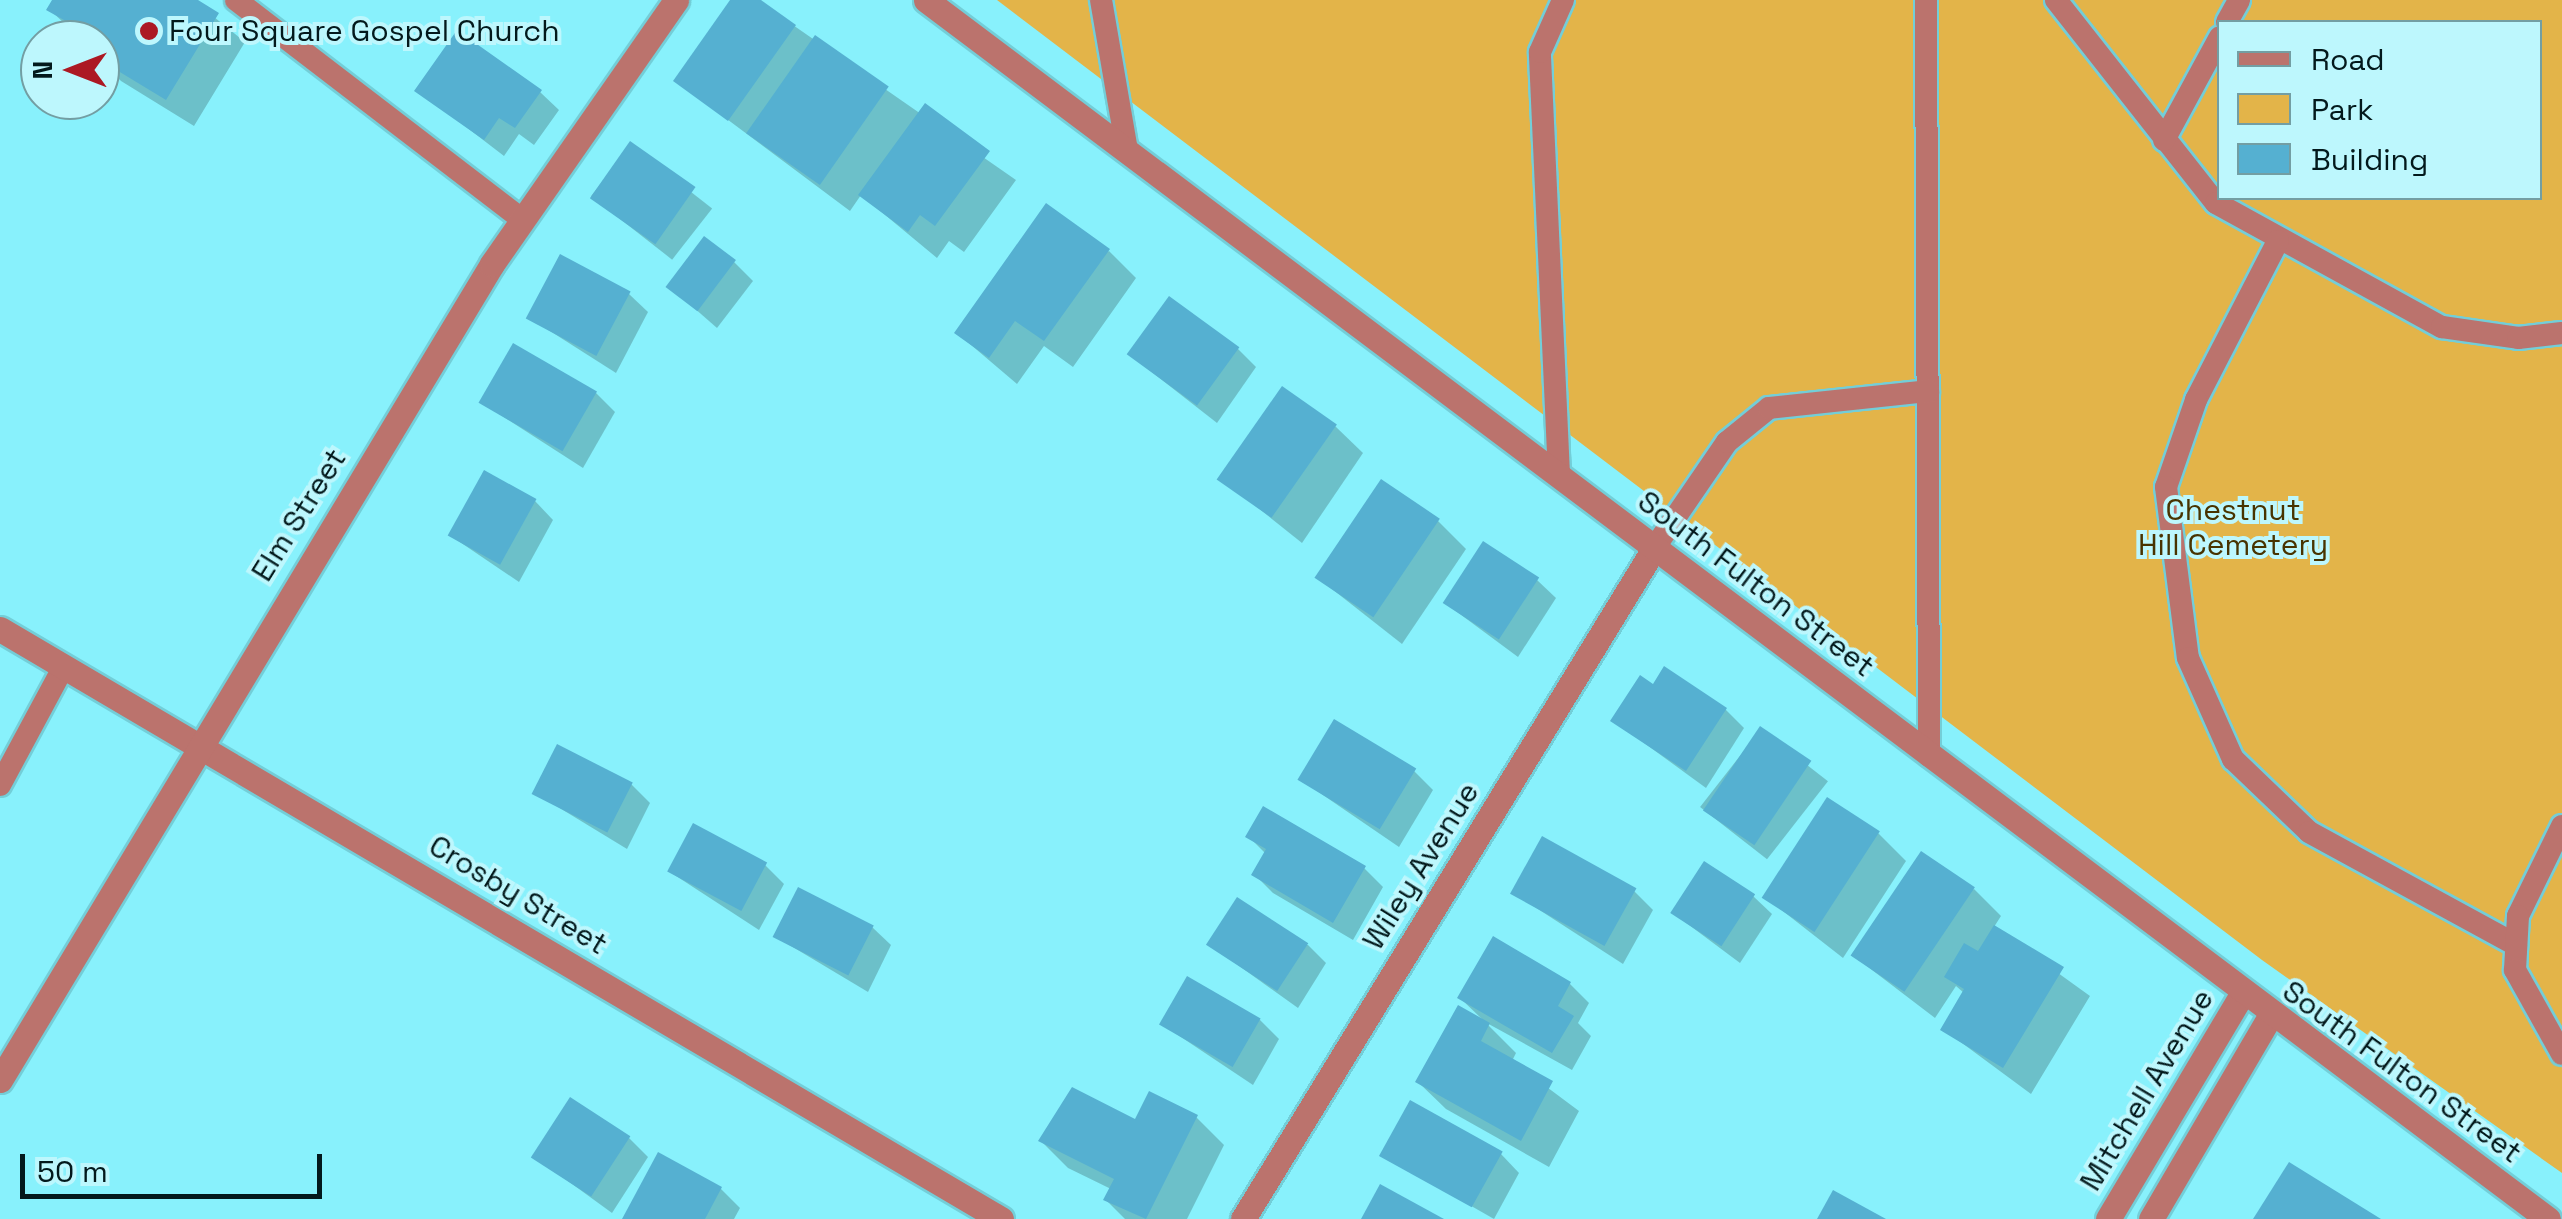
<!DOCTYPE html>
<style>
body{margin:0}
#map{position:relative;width:2562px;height:1219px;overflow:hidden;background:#88f1fc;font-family:"Space Grotesk",sans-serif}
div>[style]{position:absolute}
.green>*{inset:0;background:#e3b449}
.shadow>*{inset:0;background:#0003;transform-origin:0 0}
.building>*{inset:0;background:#55b0d1;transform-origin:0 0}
.roads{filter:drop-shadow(2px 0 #73ced8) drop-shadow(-2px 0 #73ced8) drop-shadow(0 2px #73ced8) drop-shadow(0 -2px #73ced8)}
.service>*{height:22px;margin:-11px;padding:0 11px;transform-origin:11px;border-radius:11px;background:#bb736d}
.minor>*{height:25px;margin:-12.5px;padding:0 12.5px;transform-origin:12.5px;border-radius:12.5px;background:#bb736d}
.tertiary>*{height:25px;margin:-12.5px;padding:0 12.5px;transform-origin:12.5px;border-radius:12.5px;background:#bb736d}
.dots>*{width:28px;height:28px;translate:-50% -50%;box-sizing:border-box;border:5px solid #bdf7fd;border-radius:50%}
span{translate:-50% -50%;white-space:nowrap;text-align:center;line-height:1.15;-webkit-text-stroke:8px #bdf7fd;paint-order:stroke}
.poi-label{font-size:30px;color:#03191c}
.left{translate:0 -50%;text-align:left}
.park-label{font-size:30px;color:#483300}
.street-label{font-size:30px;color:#03191c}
.legend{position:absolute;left:2217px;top:20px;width:325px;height:180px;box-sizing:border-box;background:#bdf7fd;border:2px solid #739ea3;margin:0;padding:12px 18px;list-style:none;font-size:30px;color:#03191c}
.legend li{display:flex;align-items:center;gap:20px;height:50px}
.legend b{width:50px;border:2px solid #739ea3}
.north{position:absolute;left:20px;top:20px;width:100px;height:100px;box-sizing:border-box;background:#bdf7fd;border:2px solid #739ea3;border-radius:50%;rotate:270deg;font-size:28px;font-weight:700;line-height:40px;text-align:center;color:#03191c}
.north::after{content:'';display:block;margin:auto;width:35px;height:45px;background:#ac1923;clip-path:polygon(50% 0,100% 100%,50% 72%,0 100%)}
.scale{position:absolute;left:20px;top:1154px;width:302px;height:45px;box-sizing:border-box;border:5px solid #03191c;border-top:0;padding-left:12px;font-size:30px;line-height:35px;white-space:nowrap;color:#03191c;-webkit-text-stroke:8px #bdf7fd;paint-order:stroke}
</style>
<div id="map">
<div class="green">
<i style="clip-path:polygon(evenodd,997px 0,2562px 0,2562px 1173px,2262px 960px,997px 0,2220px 22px,2540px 22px,2540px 198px,2220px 198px,2220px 22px)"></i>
</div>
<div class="shadow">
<i style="clip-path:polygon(55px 0,193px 0,245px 42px,194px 126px,121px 81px,100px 60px,100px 40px,82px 40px,49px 9px)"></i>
<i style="clip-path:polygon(733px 0,757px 0,1016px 180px,964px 252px,949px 241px,937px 258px,861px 195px,850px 211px,676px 81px)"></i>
<i style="clip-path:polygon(418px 90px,540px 92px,559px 110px,534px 145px,519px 134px,504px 156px)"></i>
<i style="left:631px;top:145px;width:103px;height:65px;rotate:38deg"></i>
<i style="clip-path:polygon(1109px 251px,1136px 278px,1073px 367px,1044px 346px,1017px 384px,957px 333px)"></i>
<i style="clip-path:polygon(734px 262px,753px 281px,717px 328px,669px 286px)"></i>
<i style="clip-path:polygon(629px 294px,648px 312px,616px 373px,528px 317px)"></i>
<i style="clip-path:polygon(1238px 349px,1256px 367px,1217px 423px,1130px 355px)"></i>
<i style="clip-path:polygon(596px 393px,615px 412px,583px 468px,482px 403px)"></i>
<i style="clip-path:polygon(1335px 426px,1363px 453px,1302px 543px,1222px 479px)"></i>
<i style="clip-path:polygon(535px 501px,553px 520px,519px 582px,451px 536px)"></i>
<i style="clip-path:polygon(1438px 521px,1466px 549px,1402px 644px,1318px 578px)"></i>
<i style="clip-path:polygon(1537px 580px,1556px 598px,1518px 657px,1445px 603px)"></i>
<i style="clip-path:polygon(1653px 687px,1726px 710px,1744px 728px,1706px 788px,1614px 721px)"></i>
<i style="left:1761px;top:729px;width:85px;height:99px;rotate:38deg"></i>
<i style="clip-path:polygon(1414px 771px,1433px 790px,1399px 847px,1301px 780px)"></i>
<i style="clip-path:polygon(631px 784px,650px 803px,627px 849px,535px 793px)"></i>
<i style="clip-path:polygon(1878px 833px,1906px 861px,1843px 958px,1765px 897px)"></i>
<i style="clip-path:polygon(1248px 836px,1364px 868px,1383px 887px,1353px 940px,1273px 893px,1254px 874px,1266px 854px)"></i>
<i style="clip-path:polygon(765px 865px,784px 884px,759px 930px,670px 872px)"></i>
<i style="clip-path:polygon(1974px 889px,2001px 916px,1994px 927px,2090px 996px,2031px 1094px,1943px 1029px,1964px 993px,1956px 986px,1935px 1018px,1855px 957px)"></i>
<i style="clip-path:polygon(1634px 891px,1653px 910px,1623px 964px,1513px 893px)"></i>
<i style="clip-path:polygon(1753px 896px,1772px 914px,1740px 963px,1673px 913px)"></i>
<i style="clip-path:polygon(872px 927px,891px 945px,868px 992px,776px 937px)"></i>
<i style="clip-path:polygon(1210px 945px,1308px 945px,1326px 963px,1298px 1008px)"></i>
<i style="clip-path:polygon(1570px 984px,1589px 1003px,1578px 1023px,1591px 1036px,1572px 1070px,1485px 1022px,1516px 1053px,1512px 1061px,1579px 1111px,1549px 1167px,1446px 1109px,1418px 1082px,1483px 1020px,1460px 998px)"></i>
<i style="clip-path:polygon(1260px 1020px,1279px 1039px,1253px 1085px,1163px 1025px)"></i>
<i style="clip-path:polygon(1196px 1117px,1224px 1145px,1187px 1219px,1125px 1219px,1106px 1200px,1111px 1189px,1068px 1168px,1041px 1141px)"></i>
<i style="clip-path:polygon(629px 1138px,648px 1157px,612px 1213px,535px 1157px)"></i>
<i style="clip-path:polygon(1501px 1154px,1519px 1173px,1494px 1219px,1382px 1155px)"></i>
<i style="clip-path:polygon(659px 1156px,721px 1189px,740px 1208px,734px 1219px,624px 1219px)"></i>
</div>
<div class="building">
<i style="clip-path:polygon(52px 0,198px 0,219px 13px,166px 100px,100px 60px,100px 40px,46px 10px)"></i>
<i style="clip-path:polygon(730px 0,761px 0,796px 25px,728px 121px,673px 81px)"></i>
<i style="clip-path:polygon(457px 30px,542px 90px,515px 128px,499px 118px,484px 140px,414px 91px)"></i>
<i style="left:815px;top:35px;width:90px;height:120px;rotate:35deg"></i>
<i style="clip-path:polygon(925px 103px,990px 151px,935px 226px,920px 215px,908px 232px,858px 195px)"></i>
<i style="left:630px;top:141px;width:80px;height:70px;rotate:35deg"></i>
<i style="clip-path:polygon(1046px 203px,1110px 249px,1044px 341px,1015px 321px,989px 358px,954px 333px)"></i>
<i style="left:704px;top:236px;width:40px;height:64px;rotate:37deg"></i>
<i style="left:560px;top:254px;width:80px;height:73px;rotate:28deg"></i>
<i style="left:1169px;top:296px;width:87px;height:72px;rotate:36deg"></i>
<i style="left:513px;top:343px;width:97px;height:69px;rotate:30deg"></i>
<i style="left:1282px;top:386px;width:67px;height:114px;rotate:35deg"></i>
<i style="left:484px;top:470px;width:60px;height:75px;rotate:29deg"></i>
<i style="left:1381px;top:479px;width:71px;height:119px;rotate:34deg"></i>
<i style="left:1483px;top:541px;width:67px;height:74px;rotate:33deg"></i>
<i style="clip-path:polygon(1664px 666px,1727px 708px,1686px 771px,1610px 721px,1640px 675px,1653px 684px)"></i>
<i style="left:1334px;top:719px;width:96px;height:71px;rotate:31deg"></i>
<i style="left:1760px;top:726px;width:62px;height:102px;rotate:34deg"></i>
<i style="left:557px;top:744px;width:85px;height:56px;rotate:27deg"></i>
<i style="left:1827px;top:797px;width:63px;height:120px;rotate:33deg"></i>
<i style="clip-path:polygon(1263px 806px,1366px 866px,1333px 923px,1251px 875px,1266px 849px,1245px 837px)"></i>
<i style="left:693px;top:823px;width:84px;height:55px;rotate:28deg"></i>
<i style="left:1542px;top:836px;width:108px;height:66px;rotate:29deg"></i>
<i style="left:1921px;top:851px;width:65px;height:126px;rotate:34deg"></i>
<i style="left:1704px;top:861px;width:61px;height:62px;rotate:33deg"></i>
<i style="left:798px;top:887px;width:85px;height:56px;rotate:27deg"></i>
<i style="left:1237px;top:897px;width:85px;height:57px;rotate:33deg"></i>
<i style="clip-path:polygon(1994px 925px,2064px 967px,2003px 1068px,1940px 1030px,1964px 989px,1944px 977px,1964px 943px,1978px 951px)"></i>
<i style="clip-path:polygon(1493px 936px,1571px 982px,1558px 1006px,1574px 1016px,1552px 1053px,1457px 998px)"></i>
<i style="left:1187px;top:976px;width:85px;height:56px;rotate:30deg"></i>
<i style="clip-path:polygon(1458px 1005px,1490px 1023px,1481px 1041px,1553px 1081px,1521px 1141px,1415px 1082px)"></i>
<i style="clip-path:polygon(1072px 1087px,1135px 1119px,1149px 1091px,1198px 1115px,1146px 1219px,1103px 1200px,1114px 1179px,1038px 1141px)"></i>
<i style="left:570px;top:1097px;width:72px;height:72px;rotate:33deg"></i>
<i style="left:1410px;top:1100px;width:106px;height:64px;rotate:29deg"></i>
<i style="clip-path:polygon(658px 1152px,722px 1187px,705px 1219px,622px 1219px)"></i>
<i style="clip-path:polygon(2289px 1162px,2381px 1219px,2253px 1219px)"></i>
<i style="clip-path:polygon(1380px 1184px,1444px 1219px,1361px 1219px)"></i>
<i style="clip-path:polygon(1833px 1190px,1886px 1219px,1817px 1219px)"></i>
</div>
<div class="roads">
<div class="service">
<i style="left:236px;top:0;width:362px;rotate:37.5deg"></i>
<i style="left:1101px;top:0;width:153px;rotate:80.2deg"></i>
<i style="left:1926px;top:0;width:756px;rotate:89.77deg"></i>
<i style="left:2056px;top:0;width:258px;rotate:51.8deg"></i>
<i style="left:2216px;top:203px;width:258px;rotate:28.8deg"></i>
<i style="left:2442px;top:327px;width:77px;rotate:8.2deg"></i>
<i style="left:2518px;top:338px;width:44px;rotate:-6.5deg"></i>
<i style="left:2227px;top:22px;width:25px;rotate:-61deg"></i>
<i style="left:2164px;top:140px;width:117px;rotate:-61.5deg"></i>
<i style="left:2278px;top:241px;width:179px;rotate:117.3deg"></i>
<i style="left:2196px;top:400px;width:92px;rotate:109deg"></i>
<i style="left:2166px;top:487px;width:172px;rotate:82.7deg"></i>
<i style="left:2188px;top:658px;width:111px;rotate:66deg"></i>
<i style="left:2233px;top:759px;width:105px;rotate:43.8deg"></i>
<i style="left:2309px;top:832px;width:236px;rotate:28.6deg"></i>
<i style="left:1559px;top:475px;width:423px;rotate:-92.6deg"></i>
<i style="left:1540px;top:52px;width:57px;rotate:-66.1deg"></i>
<i style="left:1655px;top:547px;width:127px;rotate:-55.6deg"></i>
<i style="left:1727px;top:442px;width:54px;rotate:-39deg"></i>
<i style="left:1769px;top:408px;width:160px;rotate:-6.1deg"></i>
<i style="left:0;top:785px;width:135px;rotate:-61.7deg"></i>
<i style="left:2562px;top:826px;width:100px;rotate:116.1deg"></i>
<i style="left:2518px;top:916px;width:54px;rotate:93.2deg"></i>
<i style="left:2515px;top:970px;width:96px;rotate:60.8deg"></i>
</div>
<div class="minor">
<i style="left:0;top:629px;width:1162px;rotate:30.52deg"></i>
<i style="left:0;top:1080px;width:953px;rotate:-58.91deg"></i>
<i style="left:492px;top:264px;width:322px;rotate:-55.1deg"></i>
<i style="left:1243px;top:1219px;width:788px;rotate:-58.49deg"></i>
<i style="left:2108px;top:1219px;width:262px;rotate:-59.2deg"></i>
<i style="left:2151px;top:1219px;width:235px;rotate:-59.6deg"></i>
</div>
<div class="tertiary">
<i style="left:926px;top:0;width:2029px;rotate:36.93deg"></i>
</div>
</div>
<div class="dots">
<i style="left:149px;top:31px;background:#ac1923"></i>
</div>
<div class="poi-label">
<span class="left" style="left:169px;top:31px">Four Square Gospel Church</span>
</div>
<div class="park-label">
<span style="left:2233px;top:527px">Chestnut<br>Hill Cemetery</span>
</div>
<div class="street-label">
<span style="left:299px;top:515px;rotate:-58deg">Elm Street</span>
<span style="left:1756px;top:584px;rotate:37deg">South Fulton Street</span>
<span style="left:1421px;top:866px;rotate:-58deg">Wiley Avenue</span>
<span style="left:518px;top:895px;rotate:31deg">Crosby Street</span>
<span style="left:2402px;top:1072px;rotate:36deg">South Fulton Street</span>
<span style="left:2147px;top:1090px;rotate:-59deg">Mitchell Avenue</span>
</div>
<ul class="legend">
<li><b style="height:12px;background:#bb736d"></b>Road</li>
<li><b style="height:28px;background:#e3b449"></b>Park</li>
<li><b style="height:28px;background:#55b0d1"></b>Building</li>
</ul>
<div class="north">N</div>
<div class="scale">50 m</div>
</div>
